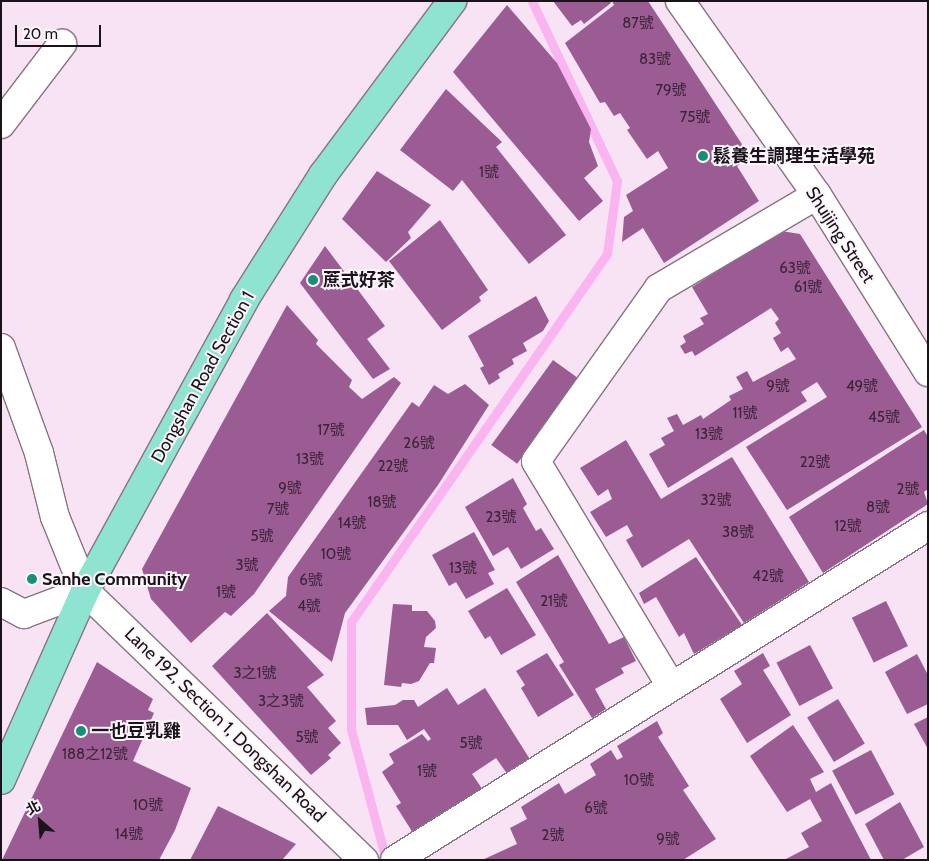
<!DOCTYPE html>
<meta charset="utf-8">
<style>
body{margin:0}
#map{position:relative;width:929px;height:861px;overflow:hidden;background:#f8e3f4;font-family:Cabin,"Noto Sans TC",sans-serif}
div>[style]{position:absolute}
.stream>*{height:9px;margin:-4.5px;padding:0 4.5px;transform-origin:4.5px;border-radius:4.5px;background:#fab4f0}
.building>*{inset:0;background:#9b5b93;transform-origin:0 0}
.roads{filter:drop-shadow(1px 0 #877484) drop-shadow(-1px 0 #877484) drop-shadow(0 1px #877484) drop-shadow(0 -1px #877484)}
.minor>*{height:28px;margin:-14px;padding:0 14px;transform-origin:14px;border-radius:14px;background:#fff}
.major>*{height:28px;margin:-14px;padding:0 14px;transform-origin:14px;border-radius:14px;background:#8fe3d1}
.dots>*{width:14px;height:14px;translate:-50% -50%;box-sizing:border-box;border:2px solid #fdf5fc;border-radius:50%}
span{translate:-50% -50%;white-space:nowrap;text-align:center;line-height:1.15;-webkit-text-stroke:4px #fdf5fc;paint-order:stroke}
.number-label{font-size:15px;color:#3a2538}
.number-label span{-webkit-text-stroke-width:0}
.poi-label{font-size:18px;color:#1a1319;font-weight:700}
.left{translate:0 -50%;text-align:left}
.street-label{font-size:18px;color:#1a1319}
.frame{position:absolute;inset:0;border:2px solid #1a1319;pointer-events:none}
.north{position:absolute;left:15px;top:796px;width:50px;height:50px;-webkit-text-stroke:4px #fdf5fc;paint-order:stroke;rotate:333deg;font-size:14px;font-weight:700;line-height:20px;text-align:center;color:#1a1319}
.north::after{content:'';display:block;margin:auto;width:18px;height:22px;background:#1a1319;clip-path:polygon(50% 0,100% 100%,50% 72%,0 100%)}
.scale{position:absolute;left:15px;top:25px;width:86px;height:22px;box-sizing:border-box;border:2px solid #1a1319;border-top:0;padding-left:6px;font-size:15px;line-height:18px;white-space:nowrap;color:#1a1319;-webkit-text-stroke:4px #fdf5fc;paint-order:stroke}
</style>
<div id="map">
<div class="stream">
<i style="left:386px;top:860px;width:136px;rotate:-105deg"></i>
<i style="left:351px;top:729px;width:107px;rotate:-90deg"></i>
<i style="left:351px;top:622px;width:448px;rotate:-55.2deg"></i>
<i style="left:607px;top:254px;width:74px;rotate:-82.2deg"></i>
<i style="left:617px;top:181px;width:199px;rotate:-115.3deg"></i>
</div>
<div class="building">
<i style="clip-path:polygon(553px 1px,610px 1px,611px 3px,584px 24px,581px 20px,572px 26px)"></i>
<i style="clip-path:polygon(612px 1px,648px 1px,751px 158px,737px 166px,759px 201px,664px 263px,643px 228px,622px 242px,624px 217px,633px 211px,626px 195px,668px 168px,658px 151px,647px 159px,627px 130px,630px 128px,620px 113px,614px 116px,605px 102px,600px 103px,565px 43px,614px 5px)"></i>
<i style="clip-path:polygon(507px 5px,557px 63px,591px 129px,589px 142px,598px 166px,584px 178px,603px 201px,579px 221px,453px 72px)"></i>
<i style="clip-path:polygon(446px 89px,502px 142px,496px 147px,566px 235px,529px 264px,462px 180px,453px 191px,400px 150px)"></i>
<i style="clip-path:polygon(377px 171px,431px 205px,408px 232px,411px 238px,386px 262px,342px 219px)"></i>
<i style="clip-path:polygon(440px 220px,488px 290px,479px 297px,481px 301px,442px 330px,389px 261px)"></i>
<i style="clip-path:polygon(781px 231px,800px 234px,922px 427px,787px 510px,746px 447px,827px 397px,817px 382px,801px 392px,807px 401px,668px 488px,649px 454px,665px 445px,661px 438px,674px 431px,667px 418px,677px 414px,683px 425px,701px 415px,703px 419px,731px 400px,729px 396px,743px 389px,736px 377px,747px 371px,753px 382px,796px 359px,788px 347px,781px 352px,773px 338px,781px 333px,775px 323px,779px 319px,771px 308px,695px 356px,692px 351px,685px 354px,680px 346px,686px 342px,683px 336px,704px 324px,700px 318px,708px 314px,692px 287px)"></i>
<i style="clip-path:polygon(325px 246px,385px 326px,367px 339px,390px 369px,373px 379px,300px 283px)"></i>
<i style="clip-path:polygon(536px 296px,549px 321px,543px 331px,523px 343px,527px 351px,512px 359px,514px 364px,498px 374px,500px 378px,489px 385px,480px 368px,484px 366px,468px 336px)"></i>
<i style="clip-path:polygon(287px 305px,318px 340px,316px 344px,352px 380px,349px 387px,362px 399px,394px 377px,401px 383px,254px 594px,231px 616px,225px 612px,191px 643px,151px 599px,142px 569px)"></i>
<i style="left:553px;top:360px;width:32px;height:105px;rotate:36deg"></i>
<i style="clip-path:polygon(465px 384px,489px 405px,438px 485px,345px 613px,332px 662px,269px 611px,286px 596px,288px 577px,412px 402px,419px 407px,434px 385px,448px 394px)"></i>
<i style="clip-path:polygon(924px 430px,928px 437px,928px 489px,924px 492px,928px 504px,823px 573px,789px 517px)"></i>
<i style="clip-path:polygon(626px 440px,661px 499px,732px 457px,809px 582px,744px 623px,689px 539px,642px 568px,626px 540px,633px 536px,627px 525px,606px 537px,590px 512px,612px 499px,608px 489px,598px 496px,580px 468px)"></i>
<i style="clip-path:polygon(513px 478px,527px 504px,523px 508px,536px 531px,541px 528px,554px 549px,521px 569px,508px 547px,493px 556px,465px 507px)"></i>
<i style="clip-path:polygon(474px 532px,495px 570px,488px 573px,494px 584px,466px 599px,456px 582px,449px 586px,432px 555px)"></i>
<i style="clip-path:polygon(558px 555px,609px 644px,624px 637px,636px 661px,621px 668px,624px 673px,595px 689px,606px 709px,592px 718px,559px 665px,564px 662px,516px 582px)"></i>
<i style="clip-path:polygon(696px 557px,742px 625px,694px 654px,684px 633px,679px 637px,656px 597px,644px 604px,639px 593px)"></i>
<i style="clip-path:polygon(507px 588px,536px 635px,501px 655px,490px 636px,485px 639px,468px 611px)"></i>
<i style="left:886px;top:601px;width:50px;height:38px;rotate:64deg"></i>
<i style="clip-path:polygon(393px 604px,412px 605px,412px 611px,427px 611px,435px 621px,436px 628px,426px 637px,424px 647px,436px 648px,434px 663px,430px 663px,419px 681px,411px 684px,402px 683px,401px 687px,384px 685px)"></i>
<i style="clip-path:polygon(267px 613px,324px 675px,307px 687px,336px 721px,328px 728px,341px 743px,328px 755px,331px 758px,311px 775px,212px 666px)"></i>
<i style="left:810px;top:645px;width:49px;height:38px;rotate:62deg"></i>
<i style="clip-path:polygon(547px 653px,574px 695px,538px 717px,521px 688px,525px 685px,516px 671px)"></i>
<i style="clip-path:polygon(763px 653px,770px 666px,763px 670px,791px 715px,747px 743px,720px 699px,742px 684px,734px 671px)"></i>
<i style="clip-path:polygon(917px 654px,928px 675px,928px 704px,907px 714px,885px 672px)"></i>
<i style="clip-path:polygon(97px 662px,153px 699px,148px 710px,154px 713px,133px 761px,191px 788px,175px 830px,159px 860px,2px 860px)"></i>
<i style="clip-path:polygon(447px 688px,458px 705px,485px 688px,531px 761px,508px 775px,496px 758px,472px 774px,483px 790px,413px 833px,396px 806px,401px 803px,382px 772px,394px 763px,389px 754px,422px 734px,428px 741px,431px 739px,424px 729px,407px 740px,398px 725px,367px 725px,365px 708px,395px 705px,403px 700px,414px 700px,418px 707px)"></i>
<i style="left:838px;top:699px;width:52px;height:36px;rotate:59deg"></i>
<i style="clip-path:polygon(928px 717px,928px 749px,914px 724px)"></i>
<i style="clip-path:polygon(657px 721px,663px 733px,658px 737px,689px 786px,683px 790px,716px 839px,683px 860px,482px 860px,517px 844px,510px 828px,527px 819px,521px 807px,559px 783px,565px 794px,596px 775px,590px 764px,611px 750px,617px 760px,623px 757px,617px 746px)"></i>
<i style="clip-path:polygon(793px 725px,824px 772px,810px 779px,816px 792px,831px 783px,871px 860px,784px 860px,809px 847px,801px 833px,822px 821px,810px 799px,787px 812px,750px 756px)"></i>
<i style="left:871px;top:750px;width:50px;height:44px;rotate:62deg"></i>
<i style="clip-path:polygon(900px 802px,924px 847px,902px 860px,884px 860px,865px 824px)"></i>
<i style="clip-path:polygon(218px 806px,296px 844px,282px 860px,190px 860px)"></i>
</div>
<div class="roads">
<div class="minor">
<i style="left:680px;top:1px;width:237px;rotate:54.8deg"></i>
<i style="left:817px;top:195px;width:209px;rotate:57.9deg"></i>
<i style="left:1px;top:124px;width:101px;rotate:-52.7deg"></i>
<i style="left:1px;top:348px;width:112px;rotate:70.1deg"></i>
<i style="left:39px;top:453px;width:66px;rotate:76deg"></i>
<i style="left:55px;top:517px;width:80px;rotate:67.9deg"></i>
<i style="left:85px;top:591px;width:388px;rotate:44deg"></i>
<i style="left:1px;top:602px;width:26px;rotate:28deg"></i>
<i style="left:24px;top:614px;width:65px;rotate:-20.7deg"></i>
<i style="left:671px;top:686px;width:262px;rotate:-121deg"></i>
<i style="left:536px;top:461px;width:212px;rotate:-54.6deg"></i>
<i style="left:659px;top:288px;width:183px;rotate:-30.5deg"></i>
<i style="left:395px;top:860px;width:629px;rotate:-32.07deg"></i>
</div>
<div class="major">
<i style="left:1px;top:780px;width:207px;rotate:-66deg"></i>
<i style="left:85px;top:591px;width:332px;rotate:-61.3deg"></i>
<i style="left:244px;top:300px;width:148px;rotate:-57.7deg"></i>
<i style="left:323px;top:175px;width:217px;rotate:-53.4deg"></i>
</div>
</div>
<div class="dots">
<i style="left:703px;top:156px;background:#129179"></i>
<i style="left:313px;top:280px;background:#129179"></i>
<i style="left:32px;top:579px;background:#129179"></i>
<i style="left:81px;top:731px;background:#129179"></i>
</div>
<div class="number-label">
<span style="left:638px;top:24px">87號</span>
<span style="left:655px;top:60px">83號</span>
<span style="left:671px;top:91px">79號</span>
<span style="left:695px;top:118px">75號</span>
<span style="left:489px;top:173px">1號</span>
<span style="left:795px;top:269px">63號</span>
<span style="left:808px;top:288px">61號</span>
<span style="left:778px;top:387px">9號</span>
<span style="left:862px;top:387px">49號</span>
<span style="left:745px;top:414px">11號</span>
<span style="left:884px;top:418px">45號</span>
<span style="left:331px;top:431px">17號</span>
<span style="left:709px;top:435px">13號</span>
<span style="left:419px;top:444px">26號</span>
<span style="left:310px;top:460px">13號</span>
<span style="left:815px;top:463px">22號</span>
<span style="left:393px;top:467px">22號</span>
<span style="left:290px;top:489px">9號</span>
<span style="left:908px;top:490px">2號</span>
<span style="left:716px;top:501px">32號</span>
<span style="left:382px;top:503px">18號</span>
<span style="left:878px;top:508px">8號</span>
<span style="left:278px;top:510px">7號</span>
<span style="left:501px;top:518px">23號</span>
<span style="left:352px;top:524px">14號</span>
<span style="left:848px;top:527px">12號</span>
<span style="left:738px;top:533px">38號</span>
<span style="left:262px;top:537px">5號</span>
<span style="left:336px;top:555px">10號</span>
<span style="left:247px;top:566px">3號</span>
<span style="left:463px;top:569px">13號</span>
<span style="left:768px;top:577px">42號</span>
<span style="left:311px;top:581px">6號</span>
<span style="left:226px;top:593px">1號</span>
<span style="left:554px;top:602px">21號</span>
<span style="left:309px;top:607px">4號</span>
<span style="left:255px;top:674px">3之1號</span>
<span style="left:281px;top:702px">3之3號</span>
<span style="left:307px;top:738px">5號</span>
<span style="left:471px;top:744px">5號</span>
<span style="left:95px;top:755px">188之12號</span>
<span style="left:427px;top:772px">1號</span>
<span style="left:639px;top:781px">10號</span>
<span style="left:148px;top:806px">10號</span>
<span style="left:596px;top:809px">6號</span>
<span style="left:129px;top:835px">14號</span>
<span style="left:553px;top:836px">2號</span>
<span style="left:668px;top:840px">9號</span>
</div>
<div class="poi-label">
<span class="left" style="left:713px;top:156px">鬆養生調理生活學苑</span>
<span class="left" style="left:323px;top:280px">蔗式好茶</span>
<span class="left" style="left:42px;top:579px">Sanhe Community</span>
<span class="left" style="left:91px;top:731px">一也豆乳雞</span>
</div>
<div class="street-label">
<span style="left:840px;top:235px;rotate:57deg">Shuijing Street</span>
<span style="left:203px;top:377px;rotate:-61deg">Dongshan Road Section 1</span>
<span style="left:225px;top:725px;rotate:44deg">Lane 192, Section 1, Dongshan Road</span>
</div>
<div class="frame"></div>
<div class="north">北</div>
<div class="scale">20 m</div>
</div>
